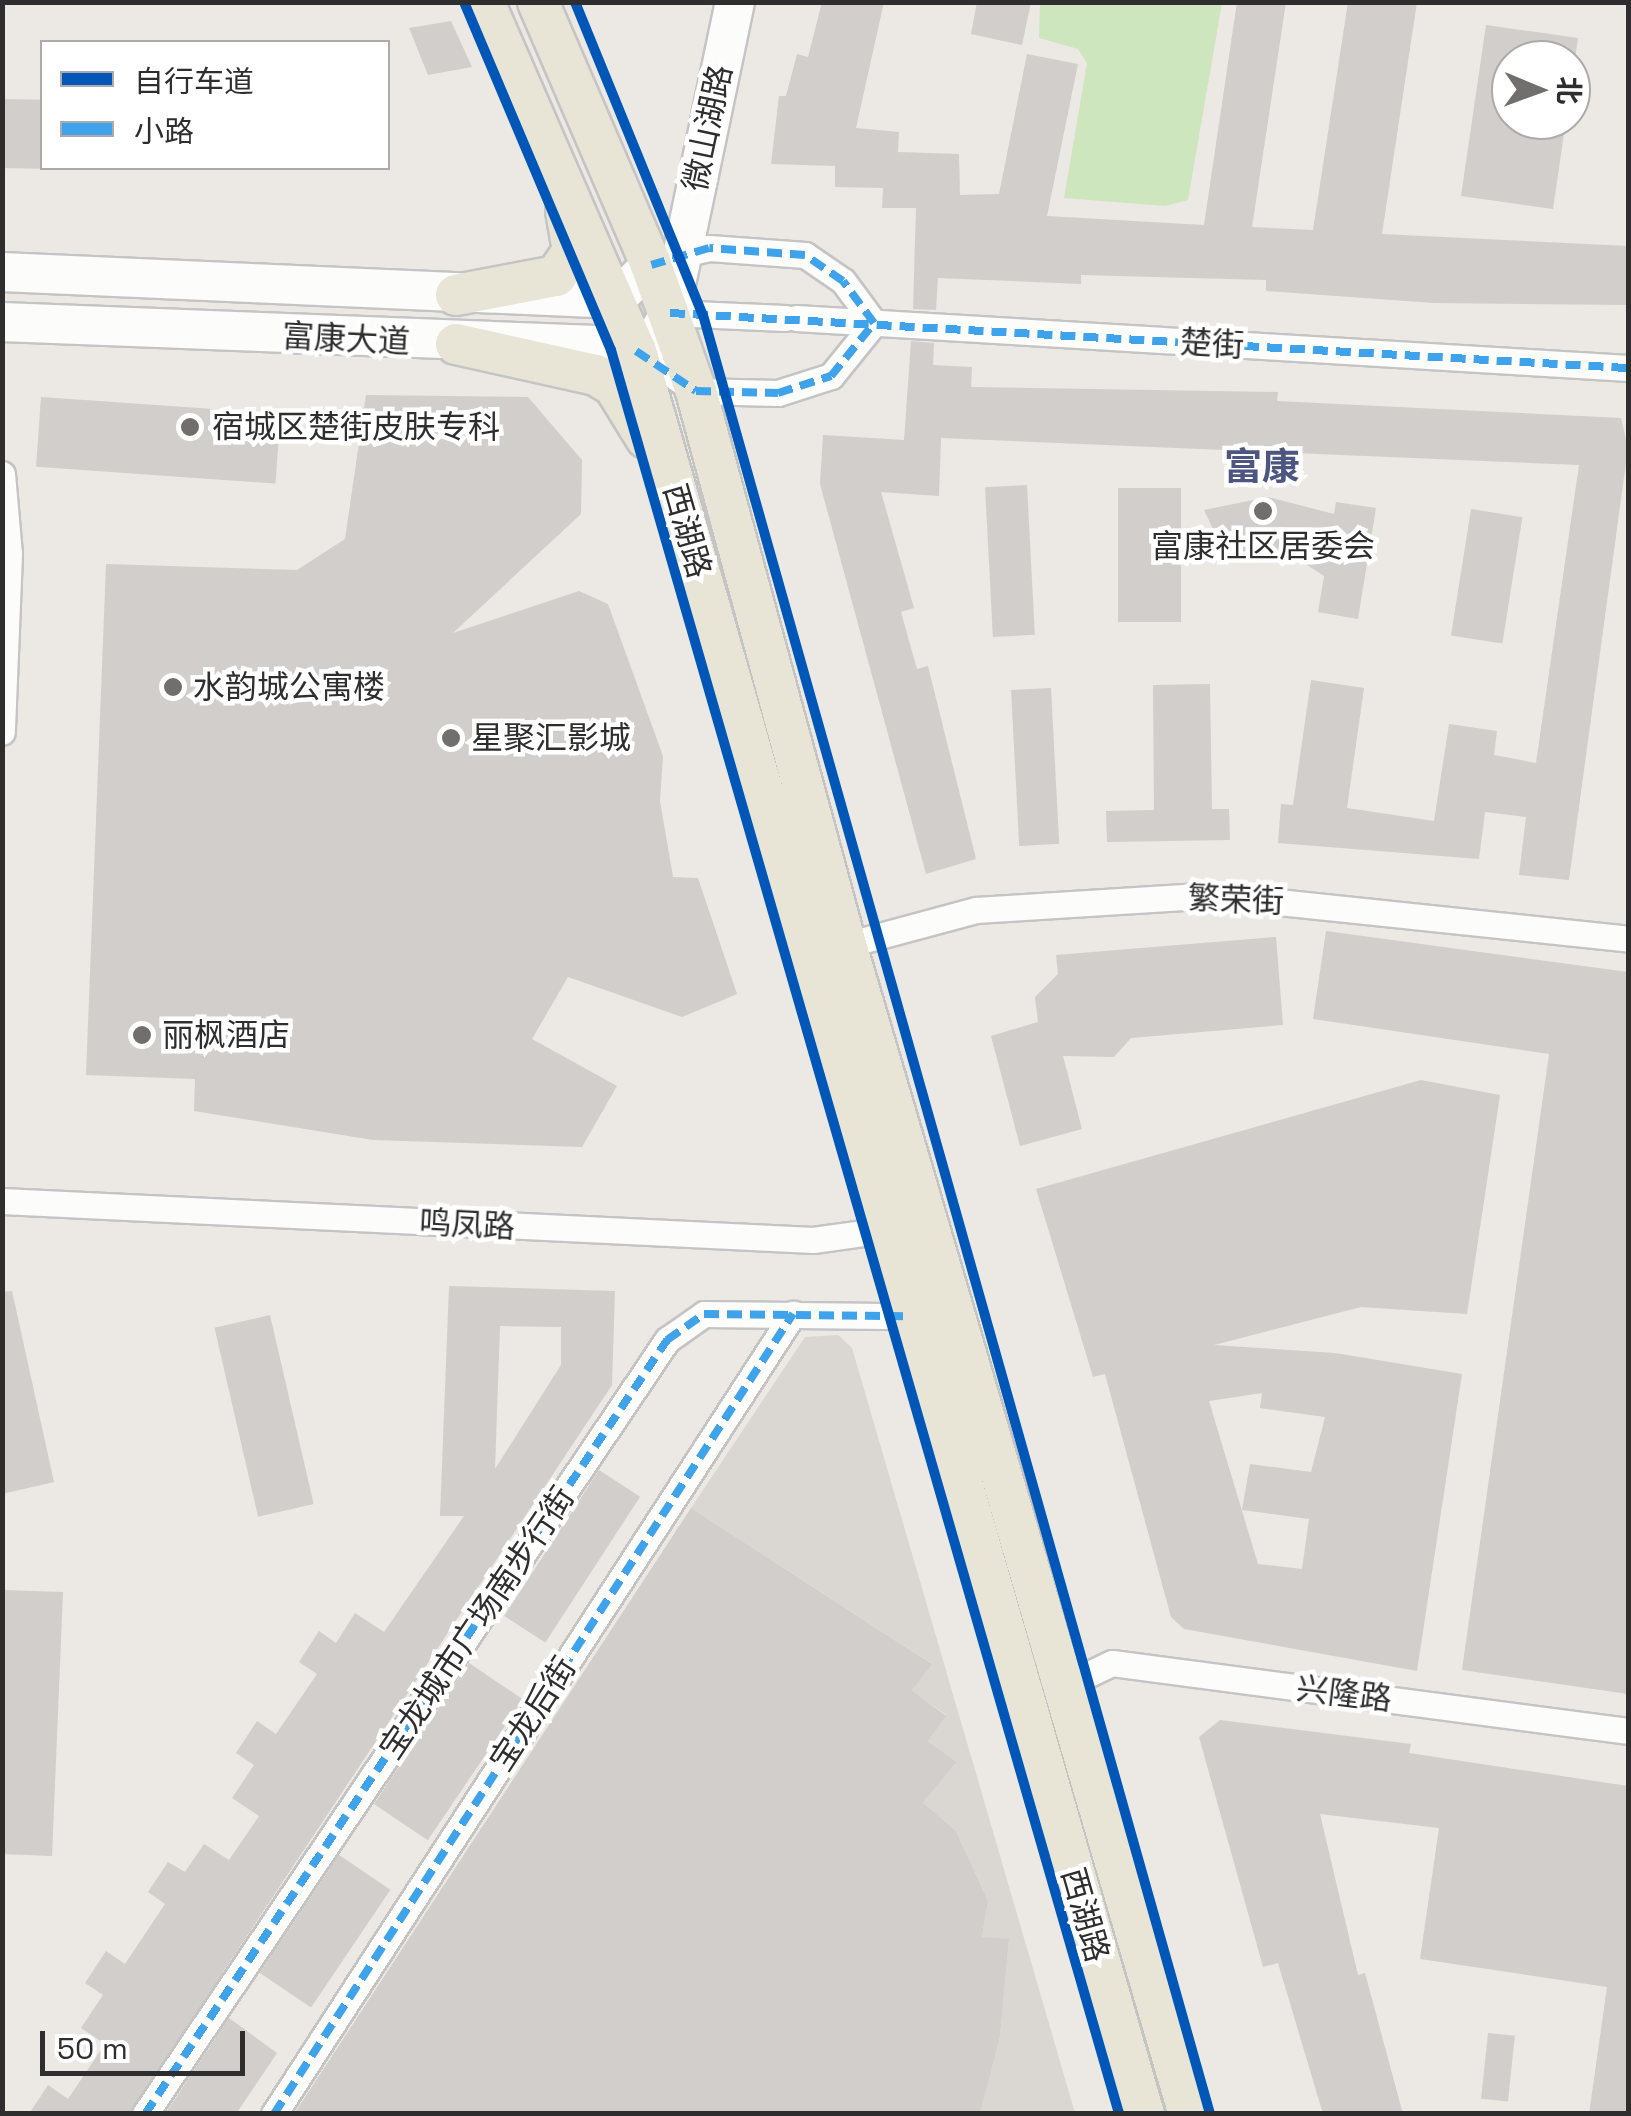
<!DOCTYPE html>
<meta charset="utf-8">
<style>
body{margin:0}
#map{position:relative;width:1631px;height:2116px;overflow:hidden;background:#ece8e4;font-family:"Space Grotesk","Noto Sans SC",sans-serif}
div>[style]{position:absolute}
.green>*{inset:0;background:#cee6be}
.plaza>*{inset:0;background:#dad6d2}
.building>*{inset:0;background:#d1cecb;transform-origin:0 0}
.roads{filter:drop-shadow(2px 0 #c5c4c5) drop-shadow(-2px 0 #c5c4c5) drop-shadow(0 2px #c5c4c5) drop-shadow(0 -2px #c5c4c5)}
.street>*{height:25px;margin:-12.5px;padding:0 12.5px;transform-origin:12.5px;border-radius:12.5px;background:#fcfcfb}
.secondary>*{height:38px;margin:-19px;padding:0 19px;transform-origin:19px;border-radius:19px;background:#fcfcfb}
.primary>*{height:40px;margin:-20px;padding:0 20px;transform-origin:20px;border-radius:20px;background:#e8e4d6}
.quiet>*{height:8px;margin-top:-4px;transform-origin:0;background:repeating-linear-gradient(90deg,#3ea3eb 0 15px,transparent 0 23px)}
.cycleway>*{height:10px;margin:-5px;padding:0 5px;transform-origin:5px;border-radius:5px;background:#0057b8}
.dots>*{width:28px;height:28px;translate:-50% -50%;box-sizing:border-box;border:5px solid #fff;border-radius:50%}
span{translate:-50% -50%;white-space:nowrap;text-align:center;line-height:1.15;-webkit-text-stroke:9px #fff;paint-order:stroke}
.street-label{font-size:32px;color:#2e2e2e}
.poi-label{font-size:32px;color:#2e2e2e}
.left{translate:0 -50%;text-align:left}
.quarter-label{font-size:38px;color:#4d5680;font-weight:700}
.frame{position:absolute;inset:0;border:5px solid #2e2e2e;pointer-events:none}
.legend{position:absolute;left:40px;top:40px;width:350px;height:130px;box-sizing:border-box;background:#fff;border:2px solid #ababab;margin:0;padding:12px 18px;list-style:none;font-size:30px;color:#2e2e2e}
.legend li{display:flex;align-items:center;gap:20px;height:50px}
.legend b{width:50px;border:2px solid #ababab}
.north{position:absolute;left:1491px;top:40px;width:100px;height:100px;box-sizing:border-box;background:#fff;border:2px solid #ababab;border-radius:50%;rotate:91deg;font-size:28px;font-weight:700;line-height:40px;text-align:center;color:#2e2e2e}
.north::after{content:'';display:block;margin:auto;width:35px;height:45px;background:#706f6e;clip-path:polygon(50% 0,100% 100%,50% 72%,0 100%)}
.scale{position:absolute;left:40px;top:2031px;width:205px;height:45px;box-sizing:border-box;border:5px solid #2e2e2e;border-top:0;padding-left:12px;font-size:30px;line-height:35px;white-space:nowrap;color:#2e2e2e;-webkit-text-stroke:8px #fff;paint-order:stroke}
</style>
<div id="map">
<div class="green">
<i style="clip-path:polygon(1040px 3px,1222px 3px,1188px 200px,1165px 206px,1064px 198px,1087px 63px,1078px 49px,1039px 38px)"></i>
</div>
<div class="plaza">
<i style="clip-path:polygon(838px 1335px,852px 1348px,1075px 2113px,980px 2113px,1000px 2037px,1009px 1940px,982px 1937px,988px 1901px,956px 1831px,923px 1803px,955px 1762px,928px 1741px,946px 1715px,912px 1690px,931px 1663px,691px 1508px,805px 1337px)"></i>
</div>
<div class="building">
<i style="clip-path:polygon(822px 2px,884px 2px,856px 128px,899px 132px,898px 152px,959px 154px,960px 195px,999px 194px,1027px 54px,1078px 64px,1047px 216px,1204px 225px,1237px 2px,1286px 2px,1252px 227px,1313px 230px,1348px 2px,1417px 2px,1382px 234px,1628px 246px,1628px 305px,1434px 303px,1266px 291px,1266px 280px,1081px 275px,1081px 284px,938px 278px,936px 310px,913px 309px,916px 208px,882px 208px,883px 188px,835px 187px,835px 166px,771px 164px,779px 96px,786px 96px,797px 54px,808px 57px)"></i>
<i style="clip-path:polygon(977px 2px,1031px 2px,1022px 45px,971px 34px)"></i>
<i style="clip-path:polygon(451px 21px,472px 67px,428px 75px,409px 28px)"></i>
<i style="clip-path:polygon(1486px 25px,1578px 38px,1575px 60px,1511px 60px,1511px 120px,1566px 120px,1553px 209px,1461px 196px)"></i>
<i style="left:2px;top:99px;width:40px;height:69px;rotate:1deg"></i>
<i style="clip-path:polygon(911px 341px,934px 343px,933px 365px,972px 367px,971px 387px,1278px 392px,1277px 401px,1621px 418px,1628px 448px,1569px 880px,1519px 875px,1526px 817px,1485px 812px,1479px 859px,1278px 843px,1281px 804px,1293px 805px,1311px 680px,1364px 688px,1347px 808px,1434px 821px,1449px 724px,1497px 731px,1494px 755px,1536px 763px,1579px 465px,941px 438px,939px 496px,881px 492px,914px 608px,901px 612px,917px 669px,928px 666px,976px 859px,926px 874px,820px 484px,823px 435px,904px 440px)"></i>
<i style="clip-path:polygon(366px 395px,528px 397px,582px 460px,581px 514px,453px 633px,579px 591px,608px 604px,663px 756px,660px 801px,673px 877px,698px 878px,737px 994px,682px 1017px,568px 977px,532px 1039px,617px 1086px,582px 1147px,373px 1140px,194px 1111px,195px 1079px,86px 1075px,106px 564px,297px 570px,345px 539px)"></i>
<i style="left:41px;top:397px;width:240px;height:70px;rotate:4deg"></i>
<i style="left:1027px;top:485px;width:150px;height:42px;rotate:87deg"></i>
<i style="left:1118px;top:488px;width:63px;height:134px"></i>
<i style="clip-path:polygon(1268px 497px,1334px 514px,1336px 502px,1376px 508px,1358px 619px,1318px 612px,1324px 576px,1289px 553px,1283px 562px,1243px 561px,1240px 549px,1225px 554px,1204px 510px)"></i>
<i style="left:1471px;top:509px;width:52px;height:128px;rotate:9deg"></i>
<i style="clip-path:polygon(1210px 684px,1212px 809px,1229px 809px,1230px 840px,1107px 842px,1106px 811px,1154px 810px,1153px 685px)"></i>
<i style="left:1051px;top:688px;width:156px;height:40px;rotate:87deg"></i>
<i style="clip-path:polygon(1326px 931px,1628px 972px,1628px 1694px,1462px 1670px,1549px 1054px,1313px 1019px)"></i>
<i style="clip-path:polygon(1276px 937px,1283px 1025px,1131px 1038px,1114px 1057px,1063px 1056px,1082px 1129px,1020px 1146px,991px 1036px,1038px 1022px,1035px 997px,1058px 974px,1056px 955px)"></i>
<i style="clip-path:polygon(evenodd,1421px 1080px,1500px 1095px,1467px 1314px,1361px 1307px,1214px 1345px,1335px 1353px,1462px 1374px,1417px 1671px,1184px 1629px,1171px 1617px,1105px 1374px,1093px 1377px,1036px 1189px,1421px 1080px,1262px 1393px,1260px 1408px,1325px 1417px,1311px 1472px,1250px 1464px,1242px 1510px,1309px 1519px,1302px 1569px,1258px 1564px,1209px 1401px,1262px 1393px)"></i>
<i style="clip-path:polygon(evenodd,449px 1286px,615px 1291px,612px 1385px,129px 2114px,29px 2114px,48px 2085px,68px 2099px,105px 2044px,81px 2028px,103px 1995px,85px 1983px,106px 1951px,125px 1964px,165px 1904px,148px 1892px,168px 1862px,185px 1872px,204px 1844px,229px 1860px,259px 1816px,232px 1798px,254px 1765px,236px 1753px,257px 1721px,276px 1734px,317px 1674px,299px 1662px,319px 1631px,336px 1643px,355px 1613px,384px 1632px,464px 1516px,440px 1516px,449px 1286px,500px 1326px,561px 1327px,561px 1365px,495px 1469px,500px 1326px)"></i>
<i style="clip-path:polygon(12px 1291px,54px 1482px,2px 1494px,2px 1292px)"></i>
<i style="left:270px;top:1315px;width:194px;height:57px;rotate:77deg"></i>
<i style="left:599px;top:1470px;width:49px;height:174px;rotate:33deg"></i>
<i style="clip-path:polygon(691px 1508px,932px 1664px,912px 1690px,946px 1716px,928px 1741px,956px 1762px,923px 1803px,956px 1831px,988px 1901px,982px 1937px,1009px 1939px,1000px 2037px,980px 2114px,294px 2114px)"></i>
<i style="clip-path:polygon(2px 1590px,63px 1592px,52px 1856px,2px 1854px)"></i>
<i style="left:469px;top:1663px;width:65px;height:170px;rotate:34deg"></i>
<i style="clip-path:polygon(1220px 1720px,1411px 1744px,1409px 1753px,1628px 1786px,1628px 2114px,1589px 2114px,1607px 1987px,1420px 1959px,1439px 1828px,1320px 1814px,1358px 1975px,1365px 1973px,1403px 2114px,1323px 2114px,1278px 1963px,1263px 1967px,1199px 1737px)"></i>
<i style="left:339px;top:1855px;width:62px;height:142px;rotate:34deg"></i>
<i style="clip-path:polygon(229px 2018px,277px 2053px,236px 2114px,165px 2114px)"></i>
<i style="left:1488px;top:2033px;width:27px;height:66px;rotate:6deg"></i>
</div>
<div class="roads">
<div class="street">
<i style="left:670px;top:313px;width:115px;rotate:2.5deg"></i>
<i style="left:796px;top:318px;width:834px;rotate:3.44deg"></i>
<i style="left:636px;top:351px;width:72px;rotate:33.7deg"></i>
<i style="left:696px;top:391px;width:82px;rotate:1.4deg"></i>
<i style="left:778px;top:393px;width:56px;rotate:-17.8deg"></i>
<i style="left:831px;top:376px;width:68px;rotate:-50.9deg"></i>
<i style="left:874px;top:323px;width:52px;rotate:-126.4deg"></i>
<i style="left:843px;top:281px;width:46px;rotate:-145.6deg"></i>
<i style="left:805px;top:255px;width:96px;rotate:-175.8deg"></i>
<i style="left:709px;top:248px;width:40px;rotate:167deg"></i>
<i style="left:2px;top:474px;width:80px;rotate:85deg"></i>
<i style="left:9px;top:554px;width:178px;rotate:92.3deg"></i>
<i style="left:846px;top:945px;width:135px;rotate:-15.1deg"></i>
<i style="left:976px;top:910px;width:236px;rotate:-3.6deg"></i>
<i style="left:1212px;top:895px;width:418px;rotate:6deg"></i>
<i style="left:2px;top:1201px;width:812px;rotate:2.75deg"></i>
<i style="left:813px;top:1240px;width:88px;rotate:-7.9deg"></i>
<i style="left:1064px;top:1686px;width:53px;rotate:-25.6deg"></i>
<i style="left:1112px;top:1663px;width:520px;rotate:7.51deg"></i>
<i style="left:145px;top:2114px;width:934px;rotate:-56deg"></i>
<i style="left:667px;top:1340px;width:45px;rotate:-35.1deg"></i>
<i style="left:704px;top:1314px;width:205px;rotate:0.6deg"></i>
<i style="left:274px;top:2114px;width:954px;rotate:-57.03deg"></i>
</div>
<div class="secondary">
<i style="left:2px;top:272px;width:615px;rotate:2.52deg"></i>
<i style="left:616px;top:299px;width:49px;rotate:-44.2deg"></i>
<i style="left:2px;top:322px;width:647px;rotate:2.21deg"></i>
<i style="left:649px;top:347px;width:40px;rotate:-58deg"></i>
<i style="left:670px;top:313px;width:318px;rotate:-78.2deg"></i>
</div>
<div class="primary">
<i style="left:484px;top:2px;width:381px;rotate:66.5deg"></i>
<i style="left:636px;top:351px;width:1835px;rotate:73.93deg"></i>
<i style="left:538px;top:2px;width:286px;rotate:66.7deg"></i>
<i style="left:651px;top:265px;width:134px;rotate:70.3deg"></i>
<i style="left:696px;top:391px;width:574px;rotate:74.85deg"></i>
<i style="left:846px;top:945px;width:1218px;rotate:73.65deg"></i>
<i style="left:456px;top:295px;width:102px;rotate:-10.8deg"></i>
<i style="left:556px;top:276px;width:30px;rotate:-56deg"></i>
<i style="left:573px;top:251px;width:40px;rotate:-100deg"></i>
<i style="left:456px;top:344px;width:143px;rotate:12.5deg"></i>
<i style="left:596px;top:375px;width:21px;rotate:31deg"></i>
<i style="left:614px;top:386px;width:61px;rotate:58.4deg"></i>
</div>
</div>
<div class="quiet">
<i style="left:670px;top:313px;width:960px;rotate:3.29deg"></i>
<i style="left:636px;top:351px;width:72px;rotate:33.7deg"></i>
<i style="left:696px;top:391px;width:82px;rotate:1.4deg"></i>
<i style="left:778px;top:393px;width:56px;rotate:-17.8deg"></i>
<i style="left:831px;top:376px;width:68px;rotate:-50.9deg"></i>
<i style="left:874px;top:323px;width:52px;rotate:-126.4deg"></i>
<i style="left:843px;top:281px;width:46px;rotate:-145.6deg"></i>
<i style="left:805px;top:255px;width:96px;rotate:-175.8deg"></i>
<i style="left:709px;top:248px;width:60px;rotate:163.7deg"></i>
<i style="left:145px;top:2114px;width:934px;rotate:-56deg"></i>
<i style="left:667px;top:1340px;width:45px;rotate:-35.1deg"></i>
<i style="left:704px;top:1314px;width:205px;rotate:0.6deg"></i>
<i style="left:274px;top:2114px;width:954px;rotate:-57.03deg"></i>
</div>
<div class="cycleway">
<i style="left:464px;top:2px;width:378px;rotate:67.1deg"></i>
<i style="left:611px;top:350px;width:1836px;rotate:73.93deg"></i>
<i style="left:575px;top:2px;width:338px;rotate:67.8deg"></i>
<i style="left:703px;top:315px;width:1869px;rotate:74.26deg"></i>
</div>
<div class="dots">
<i style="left:190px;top:427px;background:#706f6e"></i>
<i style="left:1263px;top:511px;background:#706f6e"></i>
<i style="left:173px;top:687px;background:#706f6e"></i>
<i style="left:451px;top:738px;background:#706f6e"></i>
<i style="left:142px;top:1035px;background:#706f6e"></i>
</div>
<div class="street-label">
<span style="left:708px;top:128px;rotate:-78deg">微山湖路</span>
<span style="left:346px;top:339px;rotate:3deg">富康大道</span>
<span style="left:1212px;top:344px;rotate:3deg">楚街</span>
<span style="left:687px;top:531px;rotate:74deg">西湖路</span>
<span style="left:1236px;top:900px;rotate:2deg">繁荣街</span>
<span style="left:467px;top:1225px;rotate:3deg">鸣凤路</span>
<span style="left:477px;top:1623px;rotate:-56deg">宝龙城市广场南步行街</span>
<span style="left:1344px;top:1694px;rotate:7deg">兴隆路</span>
<span style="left:533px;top:1714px;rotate:-57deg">宝龙后街</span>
<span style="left:1085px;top:1915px;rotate:74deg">西湖路</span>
</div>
<div class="poi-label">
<span class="left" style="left:212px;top:427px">宿城区楚街皮肤专科</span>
<span style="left:1263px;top:546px">富康社区居委会</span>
<span class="left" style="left:193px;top:687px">水韵城公寓楼</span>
<span class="left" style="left:471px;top:738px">星聚汇影城</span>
<span class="left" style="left:162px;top:1035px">丽枫酒店</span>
</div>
<div class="quarter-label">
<span style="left:1262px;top:468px">富康</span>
</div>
<div class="frame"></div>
<ul class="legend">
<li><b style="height:12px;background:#0057b8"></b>自行车道</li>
<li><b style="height:12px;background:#3ea3eb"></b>小路</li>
</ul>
<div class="north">北</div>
<div class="scale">50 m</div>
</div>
